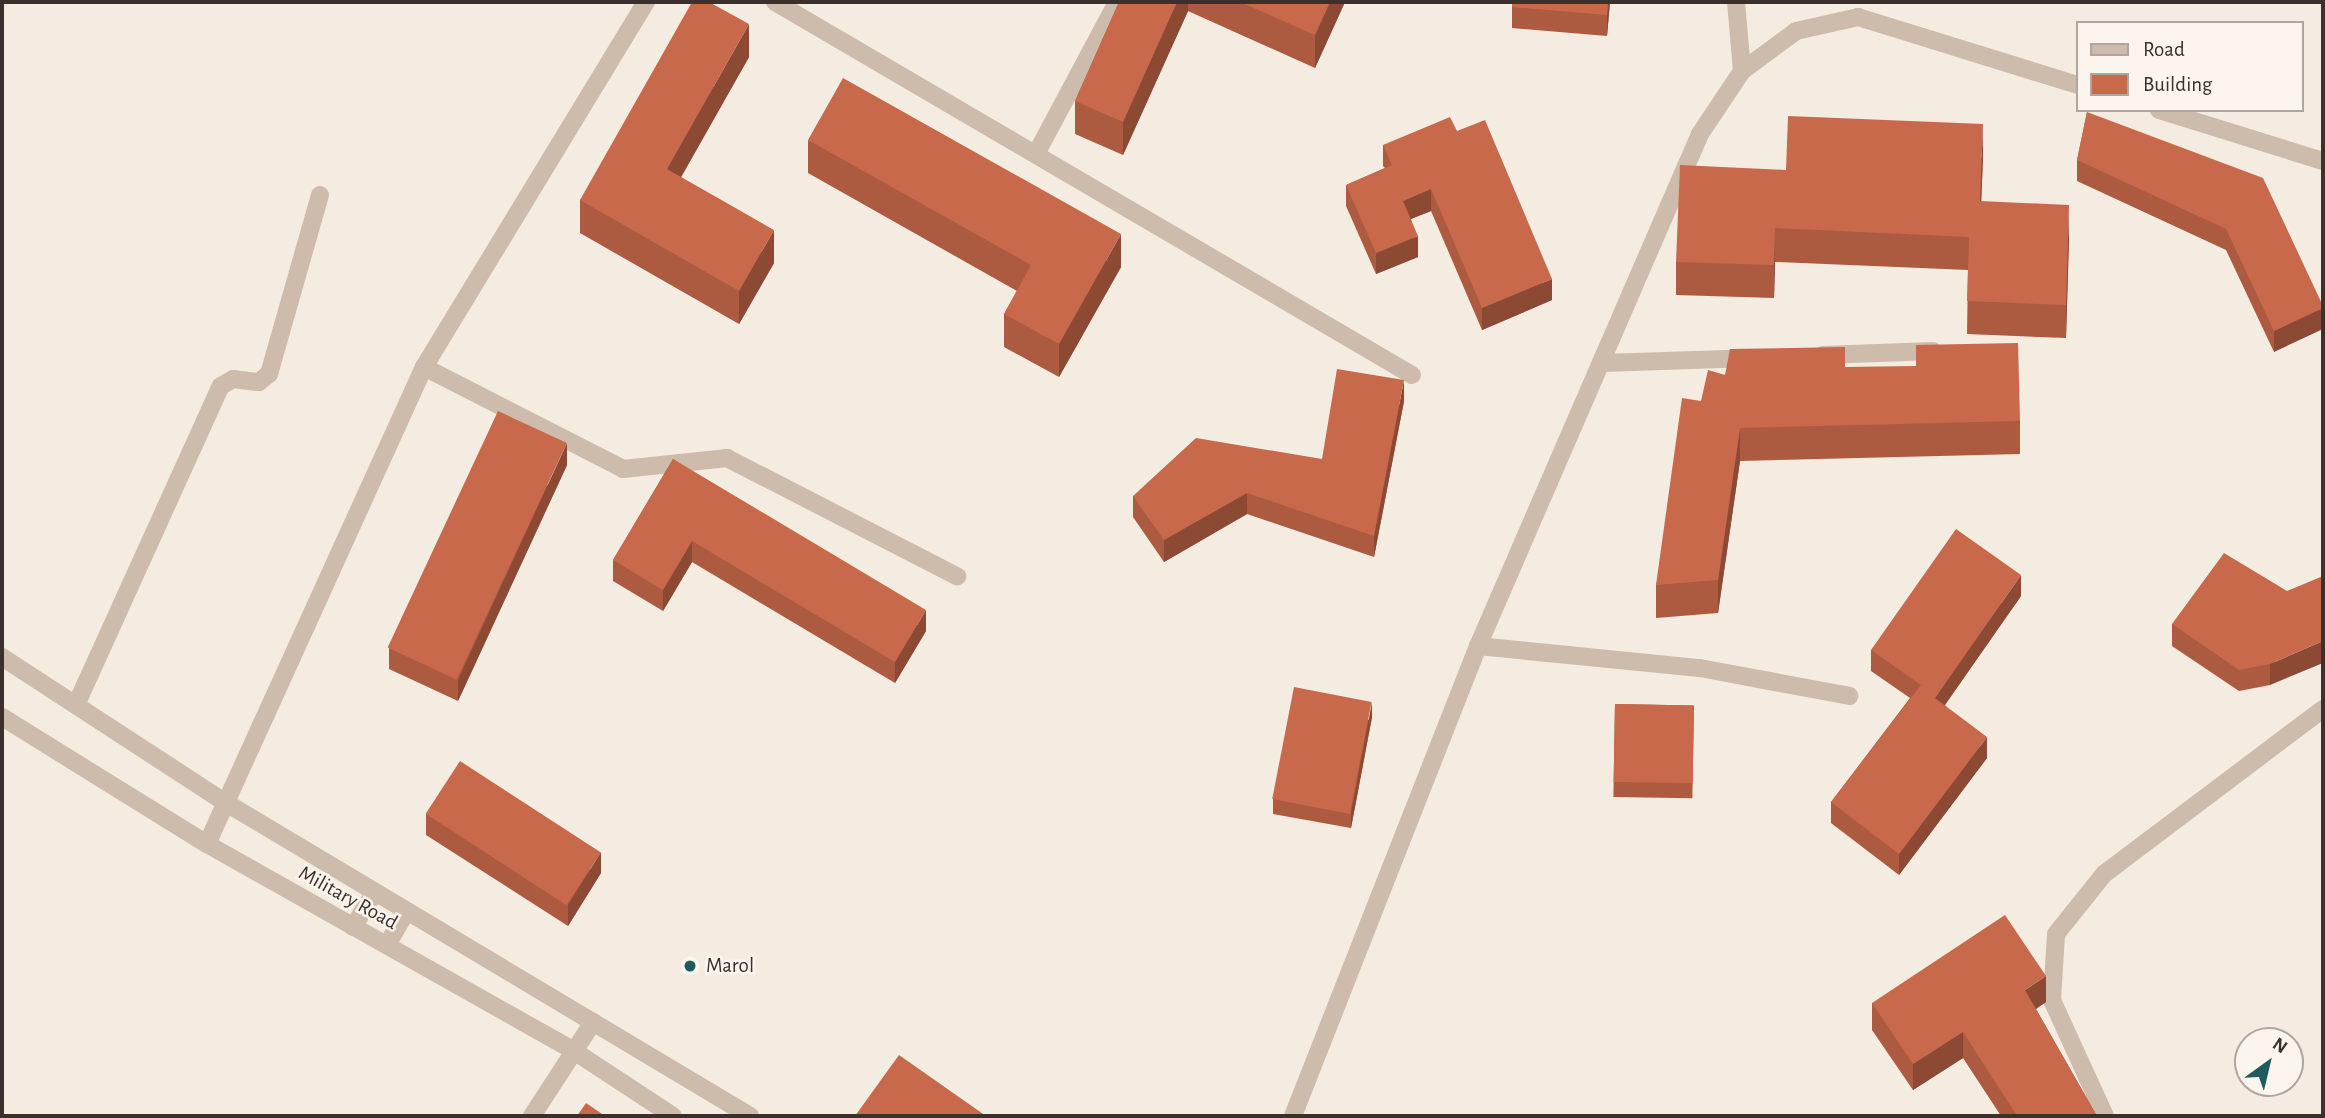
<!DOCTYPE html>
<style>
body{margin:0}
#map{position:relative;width:2325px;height:1118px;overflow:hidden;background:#f4ebe1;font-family:"Alegreya Sans",sans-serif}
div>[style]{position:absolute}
.service>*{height:18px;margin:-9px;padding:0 9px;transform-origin:9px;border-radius:9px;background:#cdbbac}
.minor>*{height:18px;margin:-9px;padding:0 9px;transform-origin:9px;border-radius:9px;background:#cdbbac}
.tertiary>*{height:18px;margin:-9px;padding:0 9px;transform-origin:9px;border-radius:9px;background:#cdbbac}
.wall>*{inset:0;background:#ac5a40;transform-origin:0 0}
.shaded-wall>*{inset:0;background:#8c4a34}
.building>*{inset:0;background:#c8694b;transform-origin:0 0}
.dots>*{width:19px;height:19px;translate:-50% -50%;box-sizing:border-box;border:4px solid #fbf5ee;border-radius:50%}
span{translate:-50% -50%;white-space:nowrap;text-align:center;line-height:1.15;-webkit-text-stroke:5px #fbf5ee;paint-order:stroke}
.street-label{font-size:21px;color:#3b302b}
.poi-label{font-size:21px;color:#3b302b}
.left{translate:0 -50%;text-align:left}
.frame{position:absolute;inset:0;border:4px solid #3b302b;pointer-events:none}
.legend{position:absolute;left:2076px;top:21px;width:228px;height:91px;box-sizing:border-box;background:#fbf5ee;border:2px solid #aea6a0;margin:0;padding:9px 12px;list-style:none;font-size:21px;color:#3b302b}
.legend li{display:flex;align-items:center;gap:14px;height:35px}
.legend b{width:35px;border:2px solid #aea6a0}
.north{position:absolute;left:2234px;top:1027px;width:70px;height:70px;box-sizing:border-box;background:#fbf5ee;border:2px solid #aea6a0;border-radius:50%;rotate:34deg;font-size:19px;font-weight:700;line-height:28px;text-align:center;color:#3b302b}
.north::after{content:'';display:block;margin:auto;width:24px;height:32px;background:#1f5a5e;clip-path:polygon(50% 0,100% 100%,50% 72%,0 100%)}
</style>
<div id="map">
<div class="service">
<i style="left:2105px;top:1116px;width:128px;rotate:-114.6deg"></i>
<i style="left:2052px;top:1000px;width:66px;rotate:-86.5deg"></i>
<i style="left:2056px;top:934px;width:77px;rotate:-51.3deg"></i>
<i style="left:2104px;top:874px;width:274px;rotate:-37deg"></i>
</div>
<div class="minor">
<i style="left:775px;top:2px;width:738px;rotate:30.35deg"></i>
<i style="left:1736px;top:2px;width:69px;rotate:85deg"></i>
<i style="left:2159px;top:110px;width:172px;rotate:17.3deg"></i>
<i style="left:1036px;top:154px;width:172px;rotate:-61.9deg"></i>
<i style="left:1823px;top:355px;width:110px;rotate:-2.1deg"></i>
<i style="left:1603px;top:363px;width:147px;rotate:-1.9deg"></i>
<i style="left:424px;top:367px;width:224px;rotate:27.1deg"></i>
<i style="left:623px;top:469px;width:105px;rotate:-6deg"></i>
<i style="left:727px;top:458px;width:259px;rotate:27.2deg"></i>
<i style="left:1478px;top:646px;width:223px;rotate:5.7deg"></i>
<i style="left:1700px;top:668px;width:152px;rotate:10.6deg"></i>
<i style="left:76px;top:705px;width:350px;rotate:-65.6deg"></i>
<i style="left:221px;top:386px;width:14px;rotate:-30deg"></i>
<i style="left:233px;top:379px;width:26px;rotate:7deg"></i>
<i style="left:259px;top:382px;width:13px;rotate:-39deg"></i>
<i style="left:269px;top:374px;width:186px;rotate:-74.1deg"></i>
<i style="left:207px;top:844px;width:524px;rotate:-65.54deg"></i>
<i style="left:424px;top:367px;width:427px;rotate:-58.7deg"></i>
<i style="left:532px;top:1116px;width:112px;rotate:-57deg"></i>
<i style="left:1293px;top:1116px;width:505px;rotate:-68.51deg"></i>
<i style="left:1478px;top:646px;width:558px;rotate:-66.56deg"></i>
<i style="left:1700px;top:134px;width:76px;rotate:-56.3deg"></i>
<i style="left:1742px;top:71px;width:67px;rotate:-36.5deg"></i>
<i style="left:1796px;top:31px;width:64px;rotate:-12.7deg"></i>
<i style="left:1858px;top:17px;width:230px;rotate:17.2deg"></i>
</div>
<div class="tertiary">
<i style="left:2px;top:657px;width:264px;rotate:33.1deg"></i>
<i style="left:223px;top:801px;width:614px;rotate:30.87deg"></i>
<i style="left:2px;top:717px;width:241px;rotate:31.8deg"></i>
<i style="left:207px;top:844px;width:421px;rotate:29.4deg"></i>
<i style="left:574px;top:1051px;width:118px;rotate:33.3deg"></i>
<i style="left:353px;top:927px;width:41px;rotate:-57.8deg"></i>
<i style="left:387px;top:945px;width:39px;rotate:-60deg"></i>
</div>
<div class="wall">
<i style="clip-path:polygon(1119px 2px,1345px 2px,1315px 68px,1188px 11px,1123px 155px,1075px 134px,1075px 101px)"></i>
<i style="clip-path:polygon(1512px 2px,1610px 2px,1607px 36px,1512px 28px)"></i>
<i style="clip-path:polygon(749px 57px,681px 177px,774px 263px,739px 324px,580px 233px,580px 200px)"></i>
<i style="clip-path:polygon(2087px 112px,2323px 306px,2274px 352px,2226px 250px,2077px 181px,2077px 160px)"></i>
<i style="clip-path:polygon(1457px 131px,1552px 300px,1482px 330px,1431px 211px,1411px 219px,1418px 257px,1376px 274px,1346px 206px,1346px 185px,1385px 168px,1383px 166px,1383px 145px)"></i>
<i style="clip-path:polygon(808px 140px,1121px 267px,1059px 377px,1004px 347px,1004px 314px,1017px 291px,808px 173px)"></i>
<i style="clip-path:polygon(1983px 157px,1981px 201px,2069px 238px,2066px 338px,1967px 334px,1968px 270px,1775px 262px,1774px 298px,1676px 295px,1676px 262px,1786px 170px)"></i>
<i style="clip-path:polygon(1845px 367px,2020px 421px,2020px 454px,1740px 461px,1718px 613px,1656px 618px,1656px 585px,1701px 401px,1725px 375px)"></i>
<i style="clip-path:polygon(1404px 401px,1374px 557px,1247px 514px,1164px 562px,1133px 517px,1133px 496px,1322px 459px)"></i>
<i style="clip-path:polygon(673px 459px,926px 631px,895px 683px,692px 562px,663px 611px,613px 581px,613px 560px)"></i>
<i style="clip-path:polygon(567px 465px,458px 701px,389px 669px,389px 648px)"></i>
<i style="clip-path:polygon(2287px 591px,2270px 685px,2239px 691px,2172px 646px,2172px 624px)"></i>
<i style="clip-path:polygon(2021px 596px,1945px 705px,1987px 758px,1899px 875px,1831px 823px,1831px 802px,1910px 698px,1871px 671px,1871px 650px)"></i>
<i style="left:1615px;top:704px;width:79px;height:93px;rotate:1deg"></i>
<i style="clip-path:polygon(1372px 717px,1351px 828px,1273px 814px,1273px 799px)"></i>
<i style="clip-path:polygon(426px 814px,601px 873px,568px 926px,426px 835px)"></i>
<i style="clip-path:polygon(2046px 1002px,2036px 1009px,2097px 1116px,2001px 1116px,1963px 1058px,1913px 1090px,1872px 1030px,1872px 1003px)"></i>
</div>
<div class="shaded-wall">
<i style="clip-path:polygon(1177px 2px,1188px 2px,1188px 11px,1123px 155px,1123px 122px)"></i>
<i style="clip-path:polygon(1330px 2px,1345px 2px,1315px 68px,1315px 35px)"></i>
<i style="clip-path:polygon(1608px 2px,1610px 2px,1607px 36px,1607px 15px)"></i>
<i style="clip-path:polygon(749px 24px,749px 57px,667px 202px,667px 169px)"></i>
<i style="clip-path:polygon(1983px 124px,1983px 157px,1980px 234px,1980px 201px)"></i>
<i style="clip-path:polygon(1431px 189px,1431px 211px,1403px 222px,1403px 201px)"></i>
<i style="clip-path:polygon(2069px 205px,2069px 238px,2066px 338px,2066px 305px)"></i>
<i style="clip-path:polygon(1775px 228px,1775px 262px,1774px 298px,1774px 265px)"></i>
<i style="clip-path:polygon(774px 230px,774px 263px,739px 324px,739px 291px)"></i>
<i style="clip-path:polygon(1121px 234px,1121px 267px,1059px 377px,1059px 344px)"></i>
<i style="clip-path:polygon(1418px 236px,1418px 257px,1376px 274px,1376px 253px)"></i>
<i style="clip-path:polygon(1552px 279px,1552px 300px,1482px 330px,1482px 308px)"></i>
<i style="clip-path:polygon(2323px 308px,2323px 329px,2274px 352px,2274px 331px)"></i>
<i style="clip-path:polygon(1404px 380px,1404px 401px,1374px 557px,1374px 536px)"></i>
<i style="clip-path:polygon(1740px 428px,1740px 461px,1718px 613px,1718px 580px)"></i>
<i style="clip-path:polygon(567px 443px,567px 465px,458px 701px,458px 680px)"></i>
<i style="clip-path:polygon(1247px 493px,1247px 514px,1164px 562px,1164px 540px)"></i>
<i style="clip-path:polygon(692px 541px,692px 562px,663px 611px,663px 590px)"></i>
<i style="clip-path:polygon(2021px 575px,2021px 596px,1935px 719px,1935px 698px)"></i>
<i style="clip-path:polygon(926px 610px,926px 631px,895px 683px,895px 662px)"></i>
<i style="clip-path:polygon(2323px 641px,2323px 663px,2270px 685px,2270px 664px)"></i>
<i style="clip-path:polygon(1372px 702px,1372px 717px,1351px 828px,1351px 813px)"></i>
<i style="clip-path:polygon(1987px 737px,1987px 758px,1899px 875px,1899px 854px)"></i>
<i style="clip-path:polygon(601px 852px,601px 873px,568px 926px,568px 905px)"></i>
<i style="clip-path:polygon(2046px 976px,2046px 1002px,2025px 1016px,2025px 990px)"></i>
<i style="clip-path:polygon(1963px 1032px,1963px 1058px,1913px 1090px,1913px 1064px)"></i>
</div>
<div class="building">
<i style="clip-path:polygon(692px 2px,709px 2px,749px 24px,667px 169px,774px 230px,739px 291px,580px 200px)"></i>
<i style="clip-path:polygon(1119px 2px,1177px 2px,1123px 122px,1075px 101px)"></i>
<i style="clip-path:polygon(1240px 2px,1330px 2px,1315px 35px)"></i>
<i style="clip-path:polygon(1512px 2px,1608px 2px,1607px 15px,1512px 7px)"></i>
<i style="clip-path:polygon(843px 78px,1121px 234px,1059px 344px,1004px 314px,1031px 265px,808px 140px)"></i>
<i style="clip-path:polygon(2087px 112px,2263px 178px,2323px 306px,2323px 308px,2274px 331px,2226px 229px,2077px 160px)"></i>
<i style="clip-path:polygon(1788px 116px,1983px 124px,1980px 201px,2069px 205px,2066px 305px,1967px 301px,1969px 237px,1775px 228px,1774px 265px,1676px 262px,1680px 165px,1786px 170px)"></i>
<i style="clip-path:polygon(1450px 117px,1457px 131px,1485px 120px,1552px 279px,1482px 308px,1431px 189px,1403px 201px,1418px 236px,1376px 253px,1346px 185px,1392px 165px,1383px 145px)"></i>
<i style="clip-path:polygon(2018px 343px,2020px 421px,1740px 428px,1718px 580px,1656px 585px,1682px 398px,1701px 401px,1708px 370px,1725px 375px,1730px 349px,1845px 347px,1845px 367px,1916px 366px,1916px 345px)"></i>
<i style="clip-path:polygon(1337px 369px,1404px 380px,1374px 536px,1247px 493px,1164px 540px,1133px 496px,1196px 438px,1322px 459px)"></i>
<i style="left:498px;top:411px;width:76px;height:261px;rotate:25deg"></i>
<i style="clip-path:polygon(673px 459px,926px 610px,895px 662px,692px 541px,663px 590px,613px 560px)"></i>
<i style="clip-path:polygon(1956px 529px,2021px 575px,1935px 698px,1987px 737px,1899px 854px,1831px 802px,1921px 685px,1871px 650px)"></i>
<i style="clip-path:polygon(2224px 553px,2287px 591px,2323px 576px,2323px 641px,2270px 664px,2239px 670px,2172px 624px)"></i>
<i style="left:1294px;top:687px;width:79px;height:114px;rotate:11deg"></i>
<i style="left:1615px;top:704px;width:79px;height:78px;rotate:1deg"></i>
<i style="left:460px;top:761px;width:168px;height:63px;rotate:33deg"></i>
<i style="clip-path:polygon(2005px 915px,2046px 976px,2025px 990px,2097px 1116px,2017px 1116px,1963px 1032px,1913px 1064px,1872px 1003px)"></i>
<i style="clip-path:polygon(899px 1055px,986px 1116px,855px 1116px)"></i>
<i style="clip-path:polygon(586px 1103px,605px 1116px,577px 1116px)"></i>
</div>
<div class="dots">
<i style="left:690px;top:966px;background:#1f5a5e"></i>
</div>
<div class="street-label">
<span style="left:348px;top:898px;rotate:29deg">Military Road</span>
</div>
<div class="poi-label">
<span class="left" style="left:706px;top:966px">Marol</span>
</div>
<div class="frame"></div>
<ul class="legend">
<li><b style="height:9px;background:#cdbbac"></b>Road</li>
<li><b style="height:19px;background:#c8694b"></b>Building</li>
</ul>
<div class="north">N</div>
</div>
